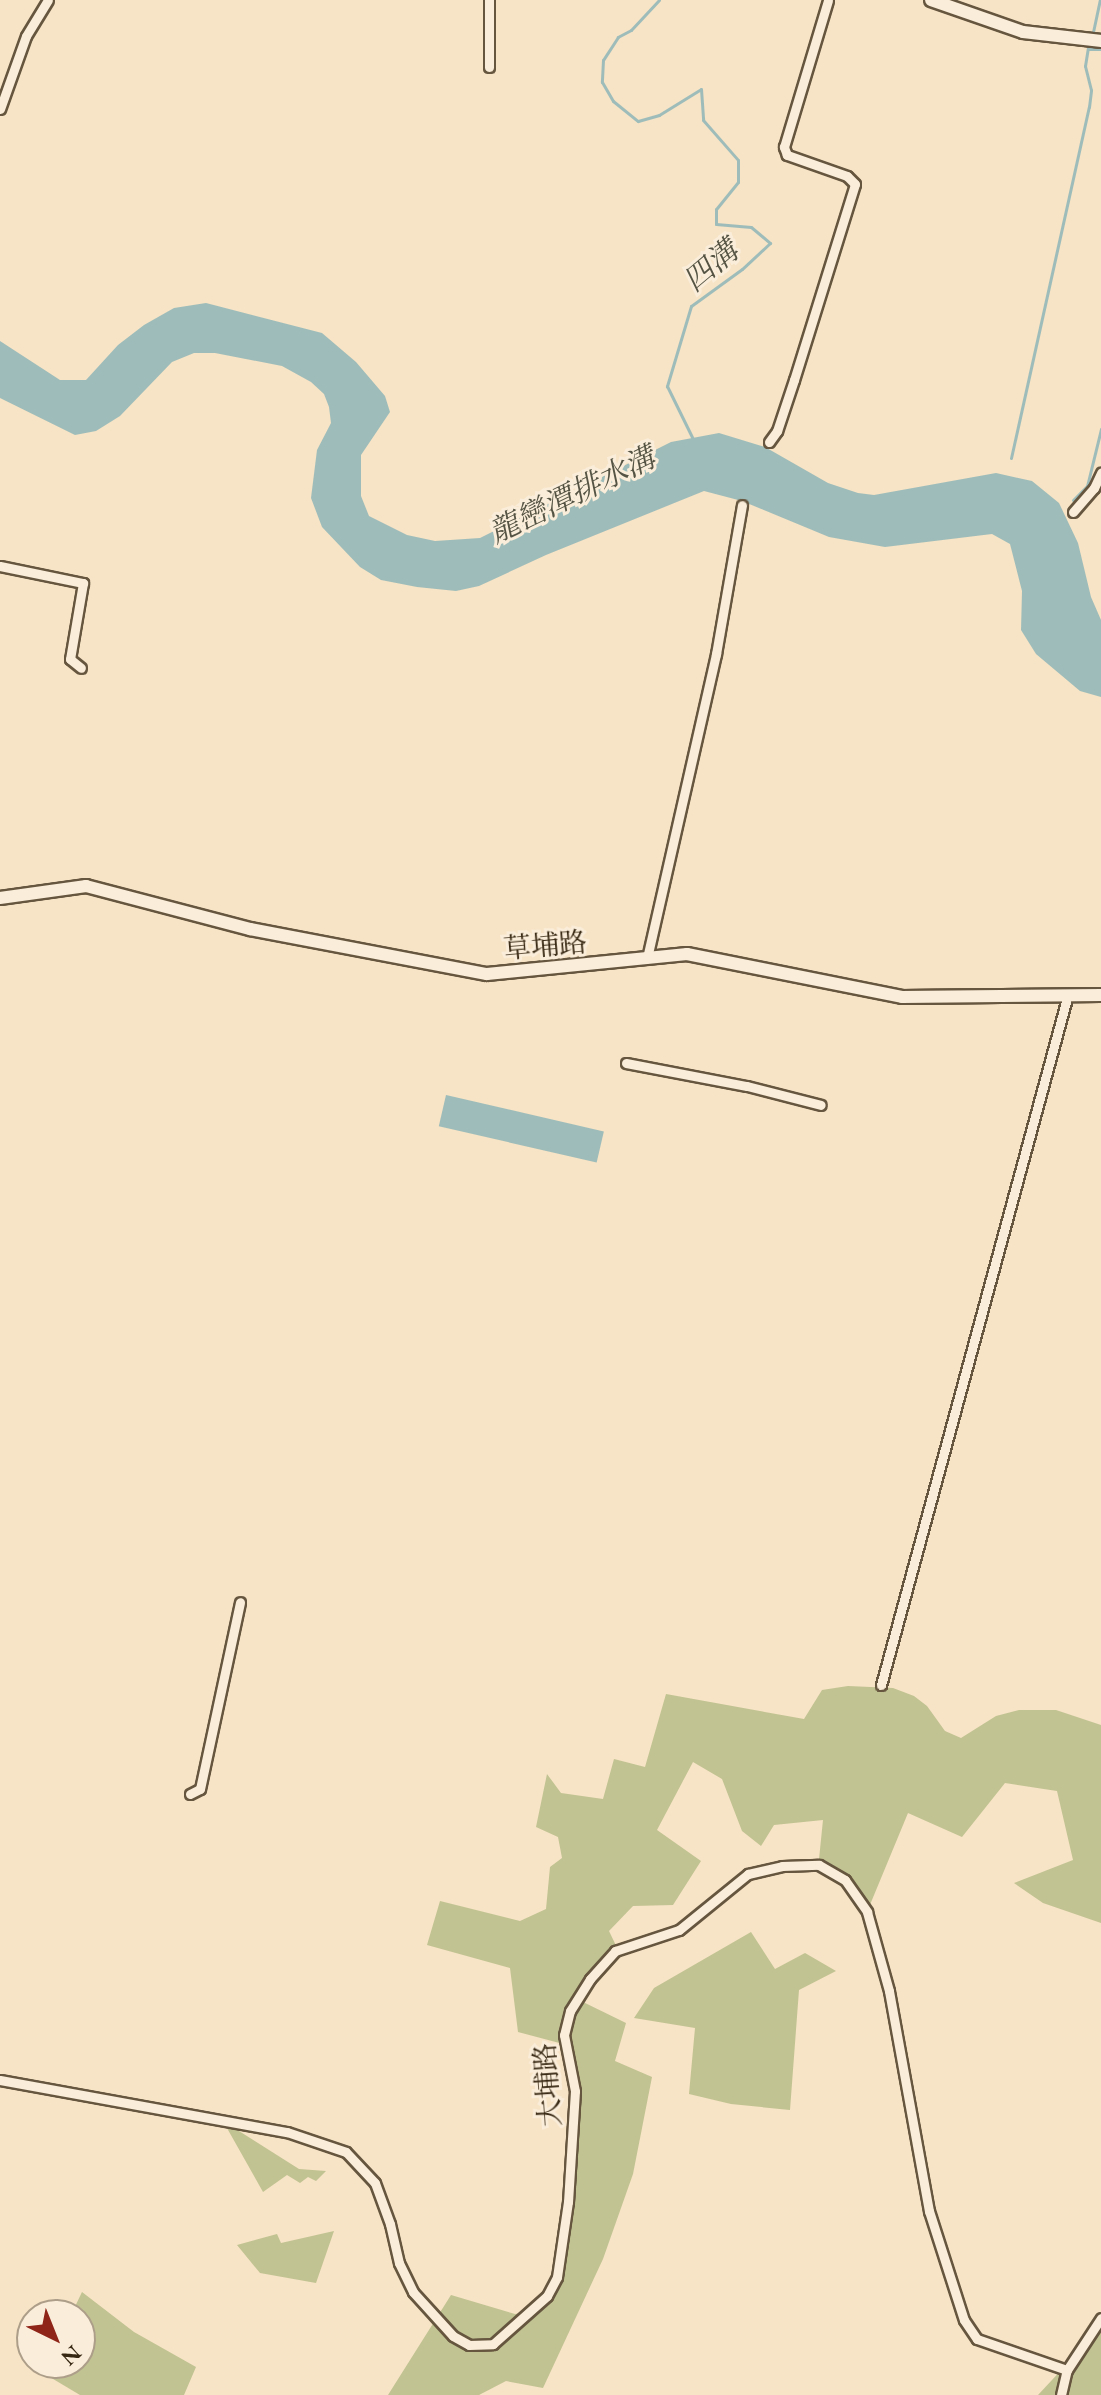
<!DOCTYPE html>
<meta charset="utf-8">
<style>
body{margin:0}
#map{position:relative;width:1101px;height:2395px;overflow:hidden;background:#f7e3c5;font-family:"EB Garamond","Noto Serif TC",serif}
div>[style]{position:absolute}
.green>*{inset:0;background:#c1c392}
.water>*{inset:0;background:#9ebdba;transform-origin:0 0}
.stream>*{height:3px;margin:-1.5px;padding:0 1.5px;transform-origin:1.5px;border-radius:1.5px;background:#9ebdba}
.roads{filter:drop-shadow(2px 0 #66563f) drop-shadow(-2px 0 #66563f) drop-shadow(0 2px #66563f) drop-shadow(0 -2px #66563f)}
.street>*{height:9px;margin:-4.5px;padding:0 4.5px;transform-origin:4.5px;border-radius:4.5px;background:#faedd9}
.secondary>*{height:12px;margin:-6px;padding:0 6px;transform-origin:6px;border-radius:6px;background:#faedd9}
span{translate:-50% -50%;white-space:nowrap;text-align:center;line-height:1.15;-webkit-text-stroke:6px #faedd9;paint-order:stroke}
.street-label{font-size:28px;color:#362712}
.water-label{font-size:30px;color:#555444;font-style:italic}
.north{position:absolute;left:16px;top:2299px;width:80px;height:80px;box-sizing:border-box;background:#faedd9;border:2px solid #ac9e89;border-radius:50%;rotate:137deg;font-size:22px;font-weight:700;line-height:32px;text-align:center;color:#362712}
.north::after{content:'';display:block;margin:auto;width:28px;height:36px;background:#8f2418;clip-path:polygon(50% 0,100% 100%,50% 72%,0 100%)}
</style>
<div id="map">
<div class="green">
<i style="clip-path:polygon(848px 1686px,893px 1688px,914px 1696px,927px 1706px,945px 1731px,961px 1738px,996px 1716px,1019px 1710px,1056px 1710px,1101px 1725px,1101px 1923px,1043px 1903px,1014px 1883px,1073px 1860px,1057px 1791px,1005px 1783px,962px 1837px,908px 1813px,867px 1912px,847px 1884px,818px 1869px,823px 1820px,774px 1825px,761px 1846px,742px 1831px,722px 1779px,693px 1762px,657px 1830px,701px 1861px,673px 1905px,633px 1906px,609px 1931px,621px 1956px,581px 2001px,626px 2023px,615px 2061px,652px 2077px,633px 2174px,603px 2259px,543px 2388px,506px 2381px,479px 2395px,388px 2395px,451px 2295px,515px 2314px,536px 2311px,556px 2286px,577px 2098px,567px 2045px,518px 2032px,510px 1968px,427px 1945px,440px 1901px,520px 1921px,546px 1909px,550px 1867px,562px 1858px,558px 1837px,536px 1827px,547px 1774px,561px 1793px,603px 1799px,614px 1759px,645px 1767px,666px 1694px,804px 1719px,822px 1690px)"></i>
<i style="clip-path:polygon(751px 1932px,775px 1969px,805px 1953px,836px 1971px,799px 1990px,790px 2110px,731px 2104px,689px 2094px,695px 2028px,634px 2018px,654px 1988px)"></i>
<i style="clip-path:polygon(223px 2121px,299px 2169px,326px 2171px,316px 2181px,308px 2177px,300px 2183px,287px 2175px,263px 2192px)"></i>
<i style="clip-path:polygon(334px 2231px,316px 2283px,260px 2273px,237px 2245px,277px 2234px,281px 2243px)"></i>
<i style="clip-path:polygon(82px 2292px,134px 2332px,196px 2367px,184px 2395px,80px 2395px,43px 2373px,48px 2363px,80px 2363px,80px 2315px,71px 2315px)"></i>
<i style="clip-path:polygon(1101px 2329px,1101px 2395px,1038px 2395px,1066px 2365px,1075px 2368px)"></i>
</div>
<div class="water">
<i style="clip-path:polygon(206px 303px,322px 333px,356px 362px,385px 396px,390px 412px,361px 455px,361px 496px,369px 516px,407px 535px,435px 541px,480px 538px,671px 442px,719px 433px,765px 447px,828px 483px,858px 493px,874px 495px,996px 473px,1032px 481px,1059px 503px,1078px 543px,1091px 597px,1101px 620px,1101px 697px,1080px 691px,1036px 654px,1021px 630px,1022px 591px,1010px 544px,992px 534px,885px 547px,829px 537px,742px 501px,704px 491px,546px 555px,479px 586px,456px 591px,417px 587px,381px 580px,360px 567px,322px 527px,311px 498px,317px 450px,331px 423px,329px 407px,324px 394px,311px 382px,282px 366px,215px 353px,194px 353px,172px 362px,120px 416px,96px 431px,75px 435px,0 398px,0 341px,60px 380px,86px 380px,118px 345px,144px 325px,174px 308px)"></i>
<i style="left:446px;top:1095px;width:162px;height:32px;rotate:13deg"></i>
</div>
<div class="stream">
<i style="left:659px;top:0;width:41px;rotate:133deg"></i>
<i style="left:631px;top:30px;width:15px;rotate:152deg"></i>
<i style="left:618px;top:37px;width:27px;rotate:123deg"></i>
<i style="left:603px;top:60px;width:22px;rotate:93deg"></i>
<i style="left:602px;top:82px;width:22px;rotate:60deg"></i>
<i style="left:613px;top:101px;width:32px;rotate:39deg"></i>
<i style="left:638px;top:121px;width:22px;rotate:-16deg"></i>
<i style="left:659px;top:115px;width:49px;rotate:-31.8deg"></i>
<i style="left:701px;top:89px;width:31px;rotate:86deg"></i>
<i style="left:703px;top:120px;width:53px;rotate:48.8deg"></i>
<i style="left:738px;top:160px;width:22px;rotate:90deg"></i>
<i style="left:738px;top:182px;width:35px;rotate:129deg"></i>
<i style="left:716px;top:209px;width:15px;rotate:90deg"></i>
<i style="left:716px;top:224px;width:35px;rotate:5deg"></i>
<i style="left:751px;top:227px;width:25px;rotate:40deg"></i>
<i style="left:770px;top:243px;width:38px;rotate:137deg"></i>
<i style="left:742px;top:269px;width:63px;rotate:144deg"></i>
<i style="left:691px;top:306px;width:84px;rotate:106.7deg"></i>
<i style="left:667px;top:386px;width:59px;rotate:63.9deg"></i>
<i style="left:1093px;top:32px;width:33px;rotate:-78deg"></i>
<i style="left:1088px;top:49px;width:13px"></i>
<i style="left:1011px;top:458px;width:360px;rotate:-77.5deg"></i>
<i style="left:1089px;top:107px;width:17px;rotate:-83deg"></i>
<i style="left:1091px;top:90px;width:25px;rotate:-104deg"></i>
<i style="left:1085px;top:66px;width:18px;rotate:-81deg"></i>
<i style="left:1073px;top:500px;width:20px;rotate:-45deg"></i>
<i style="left:1087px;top:486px;width:59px;rotate:-76.2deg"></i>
</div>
<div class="roads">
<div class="street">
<i style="left:489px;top:0;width:67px;rotate:90deg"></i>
<i style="left:0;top:109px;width:77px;rotate:-70.4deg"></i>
<i style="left:26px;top:36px;width:42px;rotate:-58.6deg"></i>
<i style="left:769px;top:442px;width:14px;rotate:-54deg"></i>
<i style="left:777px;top:431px;width:54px;rotate:-71.6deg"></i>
<i style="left:794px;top:380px;width:205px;rotate:-72.7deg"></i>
<i style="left:855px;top:184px;width:11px;rotate:-135deg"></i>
<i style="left:847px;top:176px;width:64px;rotate:-160.7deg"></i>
<i style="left:787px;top:155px;width:9px;rotate:-111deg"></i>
<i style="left:784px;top:147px;width:153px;rotate:-73.3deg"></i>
<i style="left:1073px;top:512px;width:32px;rotate:-49deg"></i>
<i style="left:1094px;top:488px;width:17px;rotate:-65deg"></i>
<i style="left:0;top:566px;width:85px;rotate:11.6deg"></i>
<i style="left:83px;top:583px;width:77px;rotate:99.7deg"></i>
<i style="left:70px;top:659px;width:14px;rotate:39deg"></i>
<i style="left:647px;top:958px;width:312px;rotate:-77.2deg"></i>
<i style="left:716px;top:654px;width:151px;rotate:-80.1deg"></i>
<i style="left:626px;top:1063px;width:123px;rotate:10.8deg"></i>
<i style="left:747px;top:1086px;width:76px;rotate:14.4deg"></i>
<i style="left:881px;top:1685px;width:712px;rotate:-74.85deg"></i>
<i style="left:190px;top:1794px;width:11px;rotate:-27deg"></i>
<i style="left:200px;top:1789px;width:191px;rotate:-77.9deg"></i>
<i style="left:0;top:2080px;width:292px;rotate:10.3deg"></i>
<i style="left:287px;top:2132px;width:62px;rotate:18.7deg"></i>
<i style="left:346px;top:2152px;width:42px;rotate:46.9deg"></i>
<i style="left:375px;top:2183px;width:44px;rotate:69.9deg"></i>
<i style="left:390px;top:2224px;width:40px;rotate:77deg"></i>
<i style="left:399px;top:2263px;width:32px;rotate:64deg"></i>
<i style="left:413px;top:2292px;width:59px;rotate:47.7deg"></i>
<i style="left:453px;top:2336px;width:18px;rotate:29deg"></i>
<i style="left:469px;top:2345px;width:24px;rotate:-2deg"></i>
<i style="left:493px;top:2344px;width:72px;rotate:-41.6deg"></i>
<i style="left:547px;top:2296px;width:21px;rotate:-62deg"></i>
<i style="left:557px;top:2277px;width:76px;rotate:-81.7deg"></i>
<i style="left:568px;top:2202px;width:111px;rotate:-86.4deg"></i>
<i style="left:575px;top:2091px;width:57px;rotate:-101.1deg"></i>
<i style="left:564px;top:2035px;width:25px;rotate:-76deg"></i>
<i style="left:570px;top:2011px;width:38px;rotate:-58deg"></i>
<i style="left:590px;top:1979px;width:38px;rotate:-48deg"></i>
<i style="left:615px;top:1951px;width:67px;rotate:-18.2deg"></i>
<i style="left:679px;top:1930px;width:89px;rotate:-39.1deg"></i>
<i style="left:748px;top:1874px;width:35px;rotate:-13deg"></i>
<i style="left:782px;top:1866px;width:37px;rotate:-2deg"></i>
<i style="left:819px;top:1865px;width:30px;rotate:30deg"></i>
<i style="left:845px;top:1880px;width:39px;rotate:55deg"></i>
<i style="left:867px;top:1912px;width:82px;rotate:74.4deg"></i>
<i style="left:889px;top:1991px;width:224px;rotate:79.7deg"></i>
<i style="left:929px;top:2211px;width:114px;rotate:72.2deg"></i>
<i style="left:964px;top:2320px;width:23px;rotate:56deg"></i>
<i style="left:977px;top:2339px;width:95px;rotate:19deg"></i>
<i style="left:1061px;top:2395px;width:26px;rotate:-77deg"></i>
<i style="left:1067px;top:2370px;width:62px;rotate:-56.8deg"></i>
</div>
<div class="secondary">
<i style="left:931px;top:0;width:97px;rotate:19.2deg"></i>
<i style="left:1023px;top:32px;width:79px;rotate:6.6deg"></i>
<i style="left:0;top:898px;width:87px;rotate:-7.9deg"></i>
<i style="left:86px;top:886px;width:170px;rotate:14.7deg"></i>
<i style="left:250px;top:929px;width:241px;rotate:10.8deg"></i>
<i style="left:487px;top:974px;width:201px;rotate:-5.7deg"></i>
<i style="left:687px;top:954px;width:219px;rotate:11.3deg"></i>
<i style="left:902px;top:997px;width:199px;rotate:-0.6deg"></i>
</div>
</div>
<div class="street-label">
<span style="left:545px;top:945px;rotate:-5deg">草埔路</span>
<span style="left:547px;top:2085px;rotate:-94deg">大埔路</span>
</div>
<div class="water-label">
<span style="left:711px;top:266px;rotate:-40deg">四溝</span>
<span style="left:572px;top:495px;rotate:-26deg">龍巒潭排水溝</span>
</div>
<div class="north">N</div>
</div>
